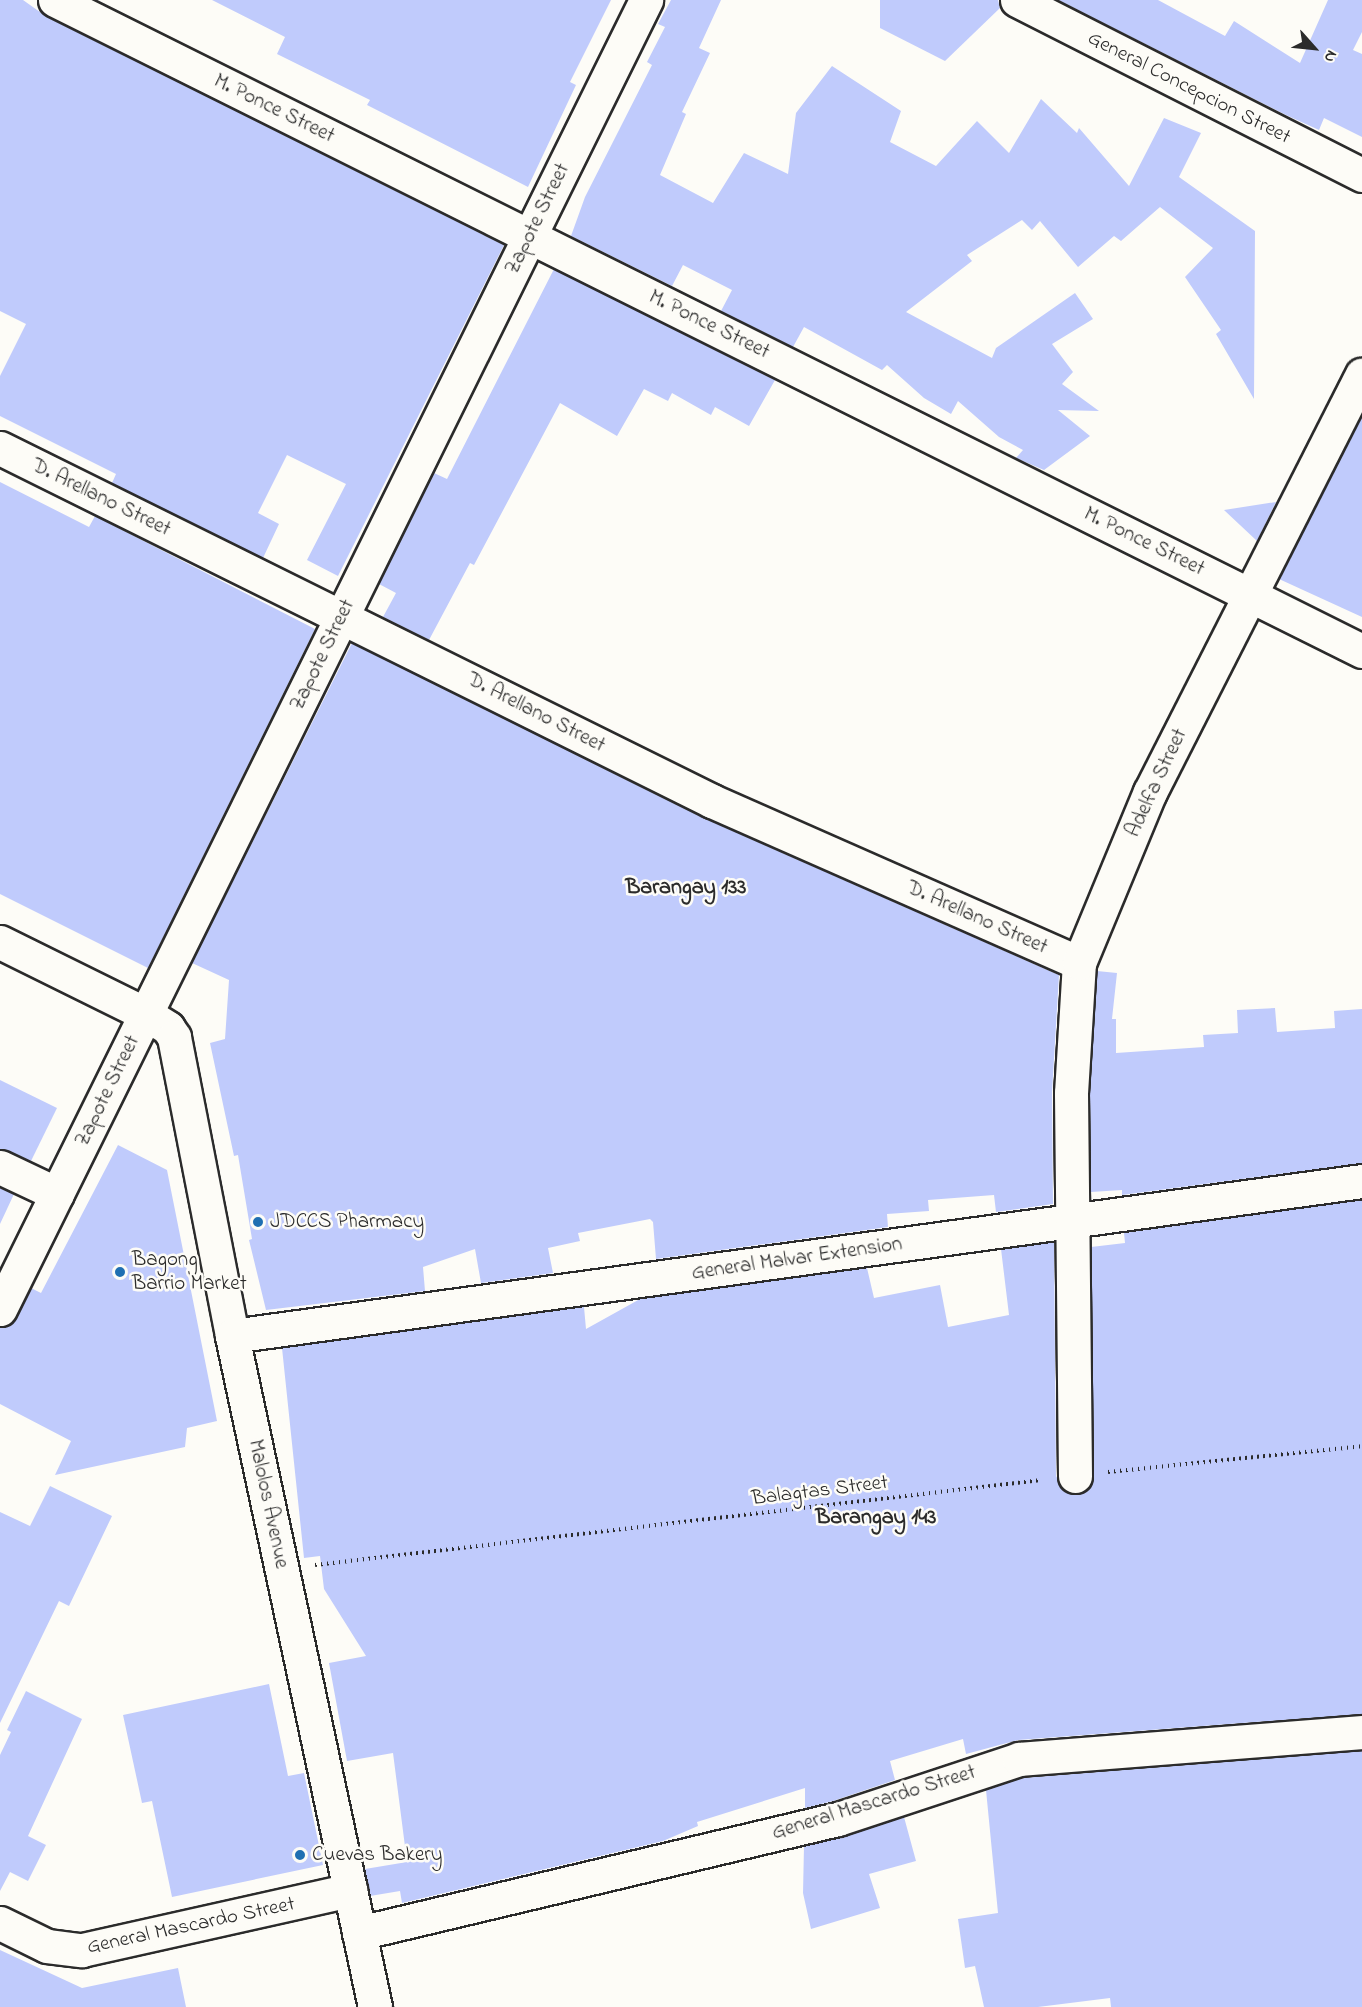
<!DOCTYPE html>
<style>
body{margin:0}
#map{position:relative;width:1362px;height:2007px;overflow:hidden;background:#fdfcf7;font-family:"Indie Flower",sans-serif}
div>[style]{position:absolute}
.building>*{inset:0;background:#c0cbfc}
.path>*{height:4px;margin-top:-2px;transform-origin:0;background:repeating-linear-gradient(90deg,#2b2b2b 0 1.5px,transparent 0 6px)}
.roads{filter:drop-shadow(2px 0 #2b2b2b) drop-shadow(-2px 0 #2b2b2b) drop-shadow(0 2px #2b2b2b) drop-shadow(0 -2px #2b2b2b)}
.minor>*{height:33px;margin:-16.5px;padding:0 16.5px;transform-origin:16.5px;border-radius:16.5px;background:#fdfcf7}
.dots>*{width:16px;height:16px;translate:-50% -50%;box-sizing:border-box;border:3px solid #fdfcf7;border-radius:50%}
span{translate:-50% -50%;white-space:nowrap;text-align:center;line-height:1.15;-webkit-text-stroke:5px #fdfcf7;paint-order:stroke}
.street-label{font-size:21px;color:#2b2b2b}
.poi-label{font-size:21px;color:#2b2b2b}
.left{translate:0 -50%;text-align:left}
.neighbourhood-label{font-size:22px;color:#2b2b2b;font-weight:700}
.north{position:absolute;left:1284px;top:18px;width:60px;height:60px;-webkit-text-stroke:4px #fdfcf7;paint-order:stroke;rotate:117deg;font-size:16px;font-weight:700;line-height:24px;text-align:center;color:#2b2b2b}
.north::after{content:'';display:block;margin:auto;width:21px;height:27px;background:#2b2b2b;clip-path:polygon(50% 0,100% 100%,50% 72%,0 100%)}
</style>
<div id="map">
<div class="building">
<i style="clip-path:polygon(0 0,23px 0,47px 17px,504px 245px,338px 576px,307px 560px,346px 484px,287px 455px,258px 513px,279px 524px,263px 558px,112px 483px,116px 474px,0 416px,0 376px,26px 324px,0 311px)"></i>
<i style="clip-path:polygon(212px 0,611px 0,570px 82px,576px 85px,528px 187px,367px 105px,370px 100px,277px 54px,285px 37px)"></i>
<i style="clip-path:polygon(671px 0,721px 0,699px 48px,710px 53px,682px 112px,686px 114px,660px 175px,713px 203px,744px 153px,788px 174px,796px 113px,832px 66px,901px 111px,890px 142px,936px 166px,977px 121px,1009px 153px,1041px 99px,1077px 133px,1079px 128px,1129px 186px,1164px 118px,1201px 133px,1179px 177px,1255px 231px,1254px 399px,1216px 334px,1221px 330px,1185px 277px,1213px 248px,1160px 207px,1121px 241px,1114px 236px,1078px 267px,1040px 221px,1032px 230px,1022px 220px,967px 255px,972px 261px,906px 312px,992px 358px,996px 348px,1075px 293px,1093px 319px,1052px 344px,1073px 372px,1062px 384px,1099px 411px,1058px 410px,1090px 436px,1044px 470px,1016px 458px,1023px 450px,999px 437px,958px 401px,951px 414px,924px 398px,887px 365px,882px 370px,804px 327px,793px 347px,721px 311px,732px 290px,683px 265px,672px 286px,571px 236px,585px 197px,652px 65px,647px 62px,665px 27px,658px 24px)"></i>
<i style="clip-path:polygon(880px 0,998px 0,1000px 8px,945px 61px,880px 28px)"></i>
<i style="clip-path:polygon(1058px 0,1158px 0,1225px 36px,1234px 21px,1300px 63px,1328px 0,1362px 0,1362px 32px,1353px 50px,1362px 54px,1362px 137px,1324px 118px,1319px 130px,1286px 115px)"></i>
<i style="clip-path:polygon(554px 269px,775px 380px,749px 426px,715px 407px,711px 415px,672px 393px,668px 401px,644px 389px,617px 436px,560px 403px,474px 565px,470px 563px,429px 640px,383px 617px,396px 593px,379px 584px,434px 473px,447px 479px)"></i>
<i style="clip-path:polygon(1362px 416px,1362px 617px,1279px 579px)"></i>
<i style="clip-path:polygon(0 482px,89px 527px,95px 516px,315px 629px,148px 968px,0 894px)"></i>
<i style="clip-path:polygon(1276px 502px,1257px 541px,1224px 510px)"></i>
<i style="clip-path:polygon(352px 643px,704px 818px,1059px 975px,1052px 1092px,1053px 1204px,996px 1212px,994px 1195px,928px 1200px,929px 1211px,887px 1214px,888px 1227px,656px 1259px,653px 1222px,650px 1219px,578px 1233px,580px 1241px,548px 1248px,553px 1273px,481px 1283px,475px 1249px,423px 1267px,425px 1291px,266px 1310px,249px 1240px,252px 1239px,238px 1155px,234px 1156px,210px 1043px,225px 1039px,229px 980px,192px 963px)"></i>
<i style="clip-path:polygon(1097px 971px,1117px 973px,1112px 1019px,1116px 1019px,1116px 1053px,1204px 1047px,1203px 1035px,1238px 1033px,1237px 1010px,1275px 1008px,1277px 1032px,1335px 1028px,1334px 1011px,1362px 1009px,1362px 1163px,1122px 1195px,1122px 1190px,1091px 1192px,1090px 1093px)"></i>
<i style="clip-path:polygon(0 1080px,57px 1108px,31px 1161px,0 1149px)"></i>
<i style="clip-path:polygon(118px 1145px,167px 1170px,217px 1421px,187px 1428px,185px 1447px,55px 1475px,71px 1441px,0 1404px,0 1328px,16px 1318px,31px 1288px,41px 1293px)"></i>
<i style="clip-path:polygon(0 1188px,14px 1194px,0 1224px)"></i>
<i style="clip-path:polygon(1362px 1200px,1362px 1714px,1018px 1740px,966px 1754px,963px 1739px,890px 1761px,895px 1780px,833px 1801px,805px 1808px,805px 1788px,697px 1822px,698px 1826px,663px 1841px,402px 1903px,400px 1891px,370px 1896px,365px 1869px,407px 1862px,393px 1753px,347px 1761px,329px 1663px,366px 1656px,324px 1589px,320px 1556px,304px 1558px,282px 1348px,584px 1307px,586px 1329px,640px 1299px,867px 1268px,874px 1298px,940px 1285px,948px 1327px,1009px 1315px,1001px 1249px,1054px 1242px,1056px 1476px,1065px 1492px,1076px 1495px,1091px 1486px,1094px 1476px,1091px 1247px,1125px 1243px,1124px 1233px)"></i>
<i style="clip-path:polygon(50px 1486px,112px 1516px,69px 1606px,59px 1601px,0 1723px,0 1512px,30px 1526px)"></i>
<i style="clip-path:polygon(269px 1684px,288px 1776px,304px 1773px,323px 1865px,172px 1897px,152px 1801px,142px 1803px,123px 1715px)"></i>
<i style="clip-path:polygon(26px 1691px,82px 1719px,28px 1836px,46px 1845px,28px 1881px,10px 1872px,0 1891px,0 1755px,11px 1732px,7px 1730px)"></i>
<i style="clip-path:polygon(1362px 1751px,1362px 2007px,1111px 2007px,1110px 1998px,1038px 2007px,984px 2007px,975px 1966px,965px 1968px,958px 1919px,998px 1913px,986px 1790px,1023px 1778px)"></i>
<i style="clip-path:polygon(904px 1817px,916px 1861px,869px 1874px,880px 1908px,811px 1929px,803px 1893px,804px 1846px)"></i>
<i style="clip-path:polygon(0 1950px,82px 1988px,178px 1968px,186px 2007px,0 2007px)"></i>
</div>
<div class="path">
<i style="left:1108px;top:1472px;width:255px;rotate:-5.8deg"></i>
<i style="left:315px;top:1565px;width:731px;rotate:-6.68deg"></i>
</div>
<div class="roads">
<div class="minor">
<i style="left:55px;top:0;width:1460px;rotate:26.48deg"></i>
<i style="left:1017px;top:0;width:387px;rotate:26.9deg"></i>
<i style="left:0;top:448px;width:795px;rotate:26.37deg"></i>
<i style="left:712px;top:801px;width:401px;rotate:23.8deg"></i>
<i style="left:0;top:942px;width:163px;rotate:26.3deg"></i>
<i style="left:146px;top:1014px;width:26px;rotate:32deg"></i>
<i style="left:168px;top:1028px;width:11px;rotate:56deg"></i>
<i style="left:174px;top:1037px;width:305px;rotate:79deg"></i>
<i style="left:232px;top:1336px;width:686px;rotate:77.97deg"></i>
<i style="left:0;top:1167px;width:63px;rotate:25.3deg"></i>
<i style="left:0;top:1309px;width:1460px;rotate:-63.73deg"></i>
<i style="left:232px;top:1336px;width:1141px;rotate:-7.81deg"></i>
<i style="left:1075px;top:1476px;width:383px;rotate:-90.6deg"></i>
<i style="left:1071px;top:1093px;width:130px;rotate:-86.5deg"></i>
<i style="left:1079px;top:963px;width:185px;rotate:-67.5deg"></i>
<i style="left:1150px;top:792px;width:468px;rotate:-63.1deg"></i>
<i style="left:0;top:1923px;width:52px;rotate:26.1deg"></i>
<i style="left:47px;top:1946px;width:35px;rotate:7deg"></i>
<i style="left:82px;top:1950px;width:275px;rotate:-12.6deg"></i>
<i style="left:359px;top:1933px;width:492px;rotate:-13.4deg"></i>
<i style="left:838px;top:1819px;width:191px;rotate:-18.3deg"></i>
<i style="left:1019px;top:1759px;width:344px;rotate:-4.5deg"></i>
</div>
</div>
<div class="dots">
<i style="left:258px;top:1222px;background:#1f6fb2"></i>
<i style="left:120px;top:1272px;background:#1f6fb2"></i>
<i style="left:300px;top:1855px;background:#1f6fb2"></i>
</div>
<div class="street-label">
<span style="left:1189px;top:88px;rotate:27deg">General Concepcion Street</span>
<span style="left:274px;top:109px;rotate:26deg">M. Ponce Street</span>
<span style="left:538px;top:219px;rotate:-64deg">Zapote Street</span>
<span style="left:709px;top:325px;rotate:26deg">M. Ponce Street</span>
<span style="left:101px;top:498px;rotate:26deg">D. Arellano Street</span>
<span style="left:1144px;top:542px;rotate:26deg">M. Ponce Street</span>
<span style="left:323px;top:655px;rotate:-64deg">Zapote Street</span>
<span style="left:536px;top:713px;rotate:27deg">D. Arellano Street</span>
<span style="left:1157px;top:783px;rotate:-65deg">Adelfa Street</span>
<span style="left:977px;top:918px;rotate:24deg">D. Arellano Street</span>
<span style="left:108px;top:1091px;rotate:-64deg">Zapote Street</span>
<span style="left:797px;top:1259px;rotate:-8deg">General Malvar Extension</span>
<span style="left:820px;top:1491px;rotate:-7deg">Balagtas Street</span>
<span style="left:268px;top:1504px;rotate:78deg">Malolos Avenue</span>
<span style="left:874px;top:1803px;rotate:-17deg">General Mascardo Street</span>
<span style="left:191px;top:1926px;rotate:-12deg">General Mascardo Street</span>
</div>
<div class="poi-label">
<span class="left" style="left:270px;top:1222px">JDCCS Pharmacy</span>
<span class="left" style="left:132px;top:1272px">Bagong<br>Barrio Market</span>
<span class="left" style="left:312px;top:1855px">Cuevas Bakery</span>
</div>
<div class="neighbourhood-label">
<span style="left:686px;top:889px">Barangay 133</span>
<span style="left:876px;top:1519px">Barangay 143</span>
</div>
<div class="north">N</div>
</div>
